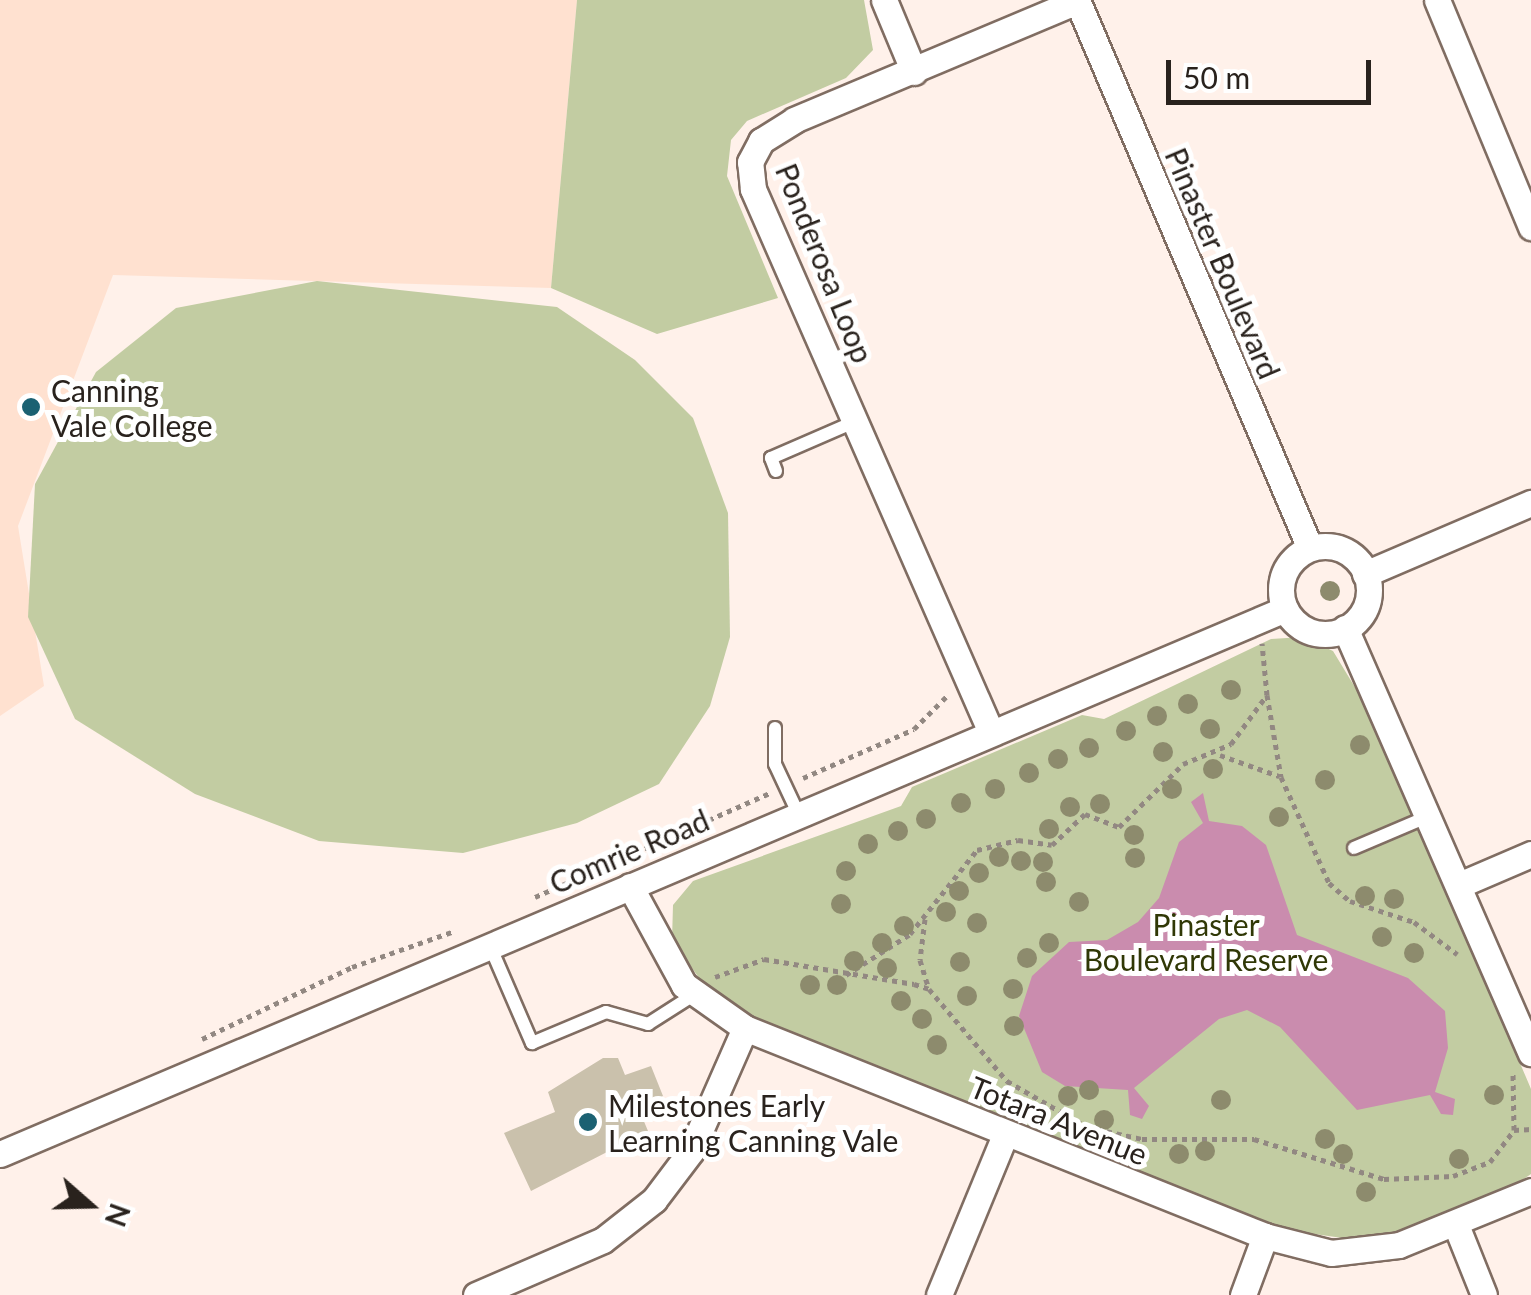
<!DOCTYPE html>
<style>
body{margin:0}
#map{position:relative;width:1531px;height:1295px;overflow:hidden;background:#fff1ea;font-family:Lato,sans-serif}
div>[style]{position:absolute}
.built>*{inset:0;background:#ffe1d0}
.green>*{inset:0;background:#c2cca2}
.water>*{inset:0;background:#ca8cae}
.building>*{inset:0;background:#cac1ac}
.path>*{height:5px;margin-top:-2.5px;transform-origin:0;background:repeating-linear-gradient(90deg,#928882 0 5px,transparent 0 10px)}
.roads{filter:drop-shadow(2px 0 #806d62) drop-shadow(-2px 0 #806d62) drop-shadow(0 2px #806d62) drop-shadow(0 -2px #806d62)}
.lane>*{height:12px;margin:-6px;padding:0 6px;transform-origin:6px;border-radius:6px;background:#fff}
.street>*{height:25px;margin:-12.5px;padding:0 12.5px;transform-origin:12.5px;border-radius:12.5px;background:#fff}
.street>.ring{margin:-12.5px;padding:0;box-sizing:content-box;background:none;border:25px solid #fff;border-radius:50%}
.trees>*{width:20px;height:20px;margin:-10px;border-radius:50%;background:#8d8b6d}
.dots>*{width:28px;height:28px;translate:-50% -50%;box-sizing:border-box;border:5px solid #fff;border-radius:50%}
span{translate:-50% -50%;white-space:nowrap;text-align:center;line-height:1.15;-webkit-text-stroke:10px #fff;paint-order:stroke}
.street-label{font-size:30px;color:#29221d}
.poi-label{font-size:30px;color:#29221d}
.left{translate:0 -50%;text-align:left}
.park-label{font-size:30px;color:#303806}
.north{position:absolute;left:40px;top:1155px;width:100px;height:100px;-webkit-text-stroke:8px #fff;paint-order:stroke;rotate:110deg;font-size:28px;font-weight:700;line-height:40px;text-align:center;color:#29221d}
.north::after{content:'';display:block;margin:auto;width:35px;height:45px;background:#29221d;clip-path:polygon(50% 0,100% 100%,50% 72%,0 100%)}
.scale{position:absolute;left:1166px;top:60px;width:205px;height:45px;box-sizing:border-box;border:5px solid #29221d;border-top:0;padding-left:12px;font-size:30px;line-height:35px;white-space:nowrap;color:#29221d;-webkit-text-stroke:8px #fff;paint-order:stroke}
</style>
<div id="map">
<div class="built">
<i style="clip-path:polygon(0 0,577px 0,551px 288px,113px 275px,18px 526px,44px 686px,0 716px)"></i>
</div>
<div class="green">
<i style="clip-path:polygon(577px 0,864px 0,873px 50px,846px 78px,747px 121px,731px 140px,727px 176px,778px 298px,657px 334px,551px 288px)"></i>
<i style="clip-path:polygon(317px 281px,557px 307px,635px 360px,693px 418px,728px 513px,730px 637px,710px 706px,659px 784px,577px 823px,463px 853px,319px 841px,195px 794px,75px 719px,28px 617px,35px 484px,96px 372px,176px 308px)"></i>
<i style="clip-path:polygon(1271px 639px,1303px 637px,1333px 651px,1370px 712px,1531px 1089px,1531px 1174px,1513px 1186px,1407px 1233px,1363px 1241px,1280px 1229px,759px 1020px,699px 978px,672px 940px,673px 905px,693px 881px,901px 806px,912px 787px,1082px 715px,1104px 719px)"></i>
</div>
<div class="water">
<i style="clip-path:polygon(1203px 793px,1209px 821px,1242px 826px,1266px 845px,1297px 935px,1408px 978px,1445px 1011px,1448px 1048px,1435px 1092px,1455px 1099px,1453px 1115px,1441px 1114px,1430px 1095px,1357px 1110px,1280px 1027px,1247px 1010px,1219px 1019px,1134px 1088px,1149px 1106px,1142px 1119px,1130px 1115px,1128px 1090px,1065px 1086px,1042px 1072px,1019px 1016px,1032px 976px,1069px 942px,1107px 940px,1138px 922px,1159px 898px,1179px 842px,1203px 823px,1191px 802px)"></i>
</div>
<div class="building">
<i style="clip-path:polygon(603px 1058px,618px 1058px,625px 1075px,651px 1066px,663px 1096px,640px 1112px,648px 1131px,531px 1191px,504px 1133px,555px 1112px,548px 1092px)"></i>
</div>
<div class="path">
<i style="left:1267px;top:695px;width:83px;rotate:80.3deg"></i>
<i style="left:1281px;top:777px;width:116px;rotate:65.6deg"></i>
<i style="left:1329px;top:883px;width:28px;rotate:41deg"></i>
<i style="left:1350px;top:901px;width:67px;rotate:18.2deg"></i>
<i style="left:1414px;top:922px;width:54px;rotate:36.7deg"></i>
<i style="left:1220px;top:755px;width:63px;rotate:19.6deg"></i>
<i style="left:803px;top:778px;width:121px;rotate:-23.8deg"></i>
<i style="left:914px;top:729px;width:49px;rotate:-45deg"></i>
<i style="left:535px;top:897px;width:257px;rotate:-23.9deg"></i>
<i style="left:925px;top:919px;width:41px;rotate:97deg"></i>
<i style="left:920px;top:960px;width:30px;rotate:73deg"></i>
<i style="left:846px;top:975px;width:76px;rotate:-32.6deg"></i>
<i style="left:910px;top:934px;width:107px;rotate:-51.4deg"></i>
<i style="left:977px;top:850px;width:42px;rotate:-13.7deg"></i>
<i style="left:1018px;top:840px;width:34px;rotate:8deg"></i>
<i style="left:1052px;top:845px;width:45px;rotate:-43.2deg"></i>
<i style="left:1085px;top:814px;width:36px;rotate:21deg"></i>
<i style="left:1119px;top:827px;width:90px;rotate:-44.5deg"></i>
<i style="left:1183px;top:764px;width:52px;rotate:-22.6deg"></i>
<i style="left:1231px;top:744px;width:61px;rotate:-53.7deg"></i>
<i style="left:1267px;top:695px;width:52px;rotate:-95.5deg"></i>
<i style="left:715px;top:977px;width:52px;rotate:-20.2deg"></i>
<i style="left:764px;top:959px;width:152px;rotate:9.5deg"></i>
<i style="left:914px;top:984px;width:16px;rotate:18deg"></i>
<i style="left:929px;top:989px;width:121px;rotate:49.7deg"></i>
<i style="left:1007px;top:1081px;width:92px;rotate:29.9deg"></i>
<i style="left:1087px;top:1127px;width:56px;rotate:12.3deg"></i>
<i style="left:1142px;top:1139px;width:112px"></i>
<i style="left:1254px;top:1139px;width:136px;rotate:17.1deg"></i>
<i style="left:1384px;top:1179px;width:69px;rotate:-2.5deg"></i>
<i style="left:1453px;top:1176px;width:40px;rotate:-21deg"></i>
<i style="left:1490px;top:1162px;width:40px;rotate:-53deg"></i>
<i style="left:1514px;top:1130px;width:59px;rotate:-91deg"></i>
<i style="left:202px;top:1039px;width:166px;rotate:-25.6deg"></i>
<i style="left:352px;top:967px;width:106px;rotate:-19.3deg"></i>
<i style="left:1514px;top:1130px;width:17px;rotate:-3deg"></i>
</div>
<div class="roads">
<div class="lane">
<i style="left:776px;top:471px;width:14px;rotate:-111deg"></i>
<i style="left:771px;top:458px;width:93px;rotate:-23.5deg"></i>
<i style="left:775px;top:728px;width:36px;rotate:90deg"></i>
<i style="left:775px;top:764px;width:54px;rotate:64.9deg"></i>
<i style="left:1354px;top:848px;width:82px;rotate:-23.1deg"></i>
<i style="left:490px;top:946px;width:106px;rotate:66.6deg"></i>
<i style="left:532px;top:1043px;width:80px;rotate:-22.7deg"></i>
<i style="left:606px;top:1012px;width:44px;rotate:15.9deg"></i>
<i style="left:648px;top:1024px;width:56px;rotate:-32.6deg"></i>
</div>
<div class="street">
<i style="left:884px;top:0;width:78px;rotate:67.4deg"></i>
<i style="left:1077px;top:0;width:595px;rotate:66.97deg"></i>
<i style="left:1437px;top:0;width:246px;rotate:67.5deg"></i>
<i class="ring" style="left:1281px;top:546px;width:63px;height:63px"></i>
<i style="left:1365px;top:574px;width:181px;rotate:-23.2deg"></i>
<i style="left:1345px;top:628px;width:464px;rotate:66.4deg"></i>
<i style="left:990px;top:730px;width:591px;rotate:-113.66deg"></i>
<i style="left:753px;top:189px;width:27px;rotate:-96deg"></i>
<i style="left:750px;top:162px;width:24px;rotate:-62deg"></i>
<i style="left:761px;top:141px;width:39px;rotate:-32deg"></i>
<i style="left:794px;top:120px;width:307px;rotate:-22.8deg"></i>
<i style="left:1459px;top:885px;width:78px;rotate:-23.3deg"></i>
<i style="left:630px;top:886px;width:113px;rotate:61.4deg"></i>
<i style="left:684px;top:985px;width:75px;rotate:35.2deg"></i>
<i style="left:745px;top:1028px;width:560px;rotate:21.8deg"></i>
<i style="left:1265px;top:1236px;width:68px;rotate:14.4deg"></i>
<i style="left:1331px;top:1253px;width:68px;rotate:-6.7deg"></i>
<i style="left:1399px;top:1245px;width:143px;rotate:-22.2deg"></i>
<i style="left:0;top:1154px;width:1396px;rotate:-22.98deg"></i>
<i style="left:1456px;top:1225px;width:75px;rotate:68.2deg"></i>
<i style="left:476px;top:1295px;width:138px;rotate:-23.4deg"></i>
<i style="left:603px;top:1240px;width:65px;rotate:-38.1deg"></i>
<i style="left:654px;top:1200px;width:61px;rotate:-52.9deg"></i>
<i style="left:691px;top:1151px;width:134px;rotate:-66.3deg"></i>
<i style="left:939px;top:1295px;width:173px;rotate:-67.6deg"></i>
<i style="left:1243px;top:1295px;width:63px;rotate:-69.6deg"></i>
</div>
</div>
<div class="trees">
<i style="left:1330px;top:591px"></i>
<i style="left:1231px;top:690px"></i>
<i style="left:1188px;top:704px"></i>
<i style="left:1157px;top:716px"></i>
<i style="left:1210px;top:729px"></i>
<i style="left:1126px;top:731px"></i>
<i style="left:1360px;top:745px"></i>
<i style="left:1089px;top:748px"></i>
<i style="left:1163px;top:752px"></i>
<i style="left:1058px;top:759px"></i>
<i style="left:1213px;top:769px"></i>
<i style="left:1029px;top:773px"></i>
<i style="left:1325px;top:780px"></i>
<i style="left:995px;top:789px"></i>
<i style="left:1172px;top:789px"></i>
<i style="left:961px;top:803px"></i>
<i style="left:1100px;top:804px"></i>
<i style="left:1070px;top:807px"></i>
<i style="left:1279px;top:817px"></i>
<i style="left:926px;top:819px"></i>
<i style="left:1049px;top:829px"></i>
<i style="left:898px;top:831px"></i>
<i style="left:1134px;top:835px"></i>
<i style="left:868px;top:844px"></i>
<i style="left:999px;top:857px"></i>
<i style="left:1135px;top:858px"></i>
<i style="left:1021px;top:861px"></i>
<i style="left:1043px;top:862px"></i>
<i style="left:846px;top:871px"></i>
<i style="left:979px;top:873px"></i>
<i style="left:1046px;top:882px"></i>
<i style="left:959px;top:891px"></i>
<i style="left:1365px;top:896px"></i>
<i style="left:1394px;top:899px"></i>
<i style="left:1079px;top:902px"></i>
<i style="left:841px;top:904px"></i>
<i style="left:946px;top:912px"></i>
<i style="left:977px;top:923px"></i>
<i style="left:904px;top:926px"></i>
<i style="left:1382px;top:937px"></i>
<i style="left:882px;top:943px"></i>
<i style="left:1049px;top:943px"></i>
<i style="left:1414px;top:953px"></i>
<i style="left:1027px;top:958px"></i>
<i style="left:854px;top:961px"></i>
<i style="left:960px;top:962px"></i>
<i style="left:887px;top:968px"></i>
<i style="left:810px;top:985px"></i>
<i style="left:837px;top:985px"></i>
<i style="left:1013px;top:989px"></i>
<i style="left:967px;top:996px"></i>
<i style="left:901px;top:1001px"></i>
<i style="left:922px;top:1019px"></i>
<i style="left:1014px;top:1026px"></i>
<i style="left:937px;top:1045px"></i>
<i style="left:1089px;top:1090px"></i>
<i style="left:1494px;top:1095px"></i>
<i style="left:1068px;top:1096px"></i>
<i style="left:1221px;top:1100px"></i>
<i style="left:1104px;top:1120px"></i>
<i style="left:1325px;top:1139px"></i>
<i style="left:1205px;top:1151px"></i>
<i style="left:1179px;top:1154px"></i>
<i style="left:1343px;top:1154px"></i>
<i style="left:1459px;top:1159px"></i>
<i style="left:1366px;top:1192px"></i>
</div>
<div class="dots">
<i style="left:31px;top:407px;background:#1b6172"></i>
<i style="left:588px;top:1122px;background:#1b6172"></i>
</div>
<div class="street-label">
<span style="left:825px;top:263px;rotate:68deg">Ponderosa Loop</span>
<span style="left:1223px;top:263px;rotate:67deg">Pinaster Boulevard</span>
<span style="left:629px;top:851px;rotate:-23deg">Comrie Road</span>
<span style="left:1059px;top:1120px;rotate:22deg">Totara Avenue</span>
</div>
<div class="poi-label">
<span class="left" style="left:51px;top:407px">Canning<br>Vale College</span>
<span class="left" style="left:608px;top:1122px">Milestones Early<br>Learning Canning Vale</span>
</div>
<div class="park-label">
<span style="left:1206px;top:941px">Pinaster<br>Boulevard Reserve</span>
</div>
<div class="north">N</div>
<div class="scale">50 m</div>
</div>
